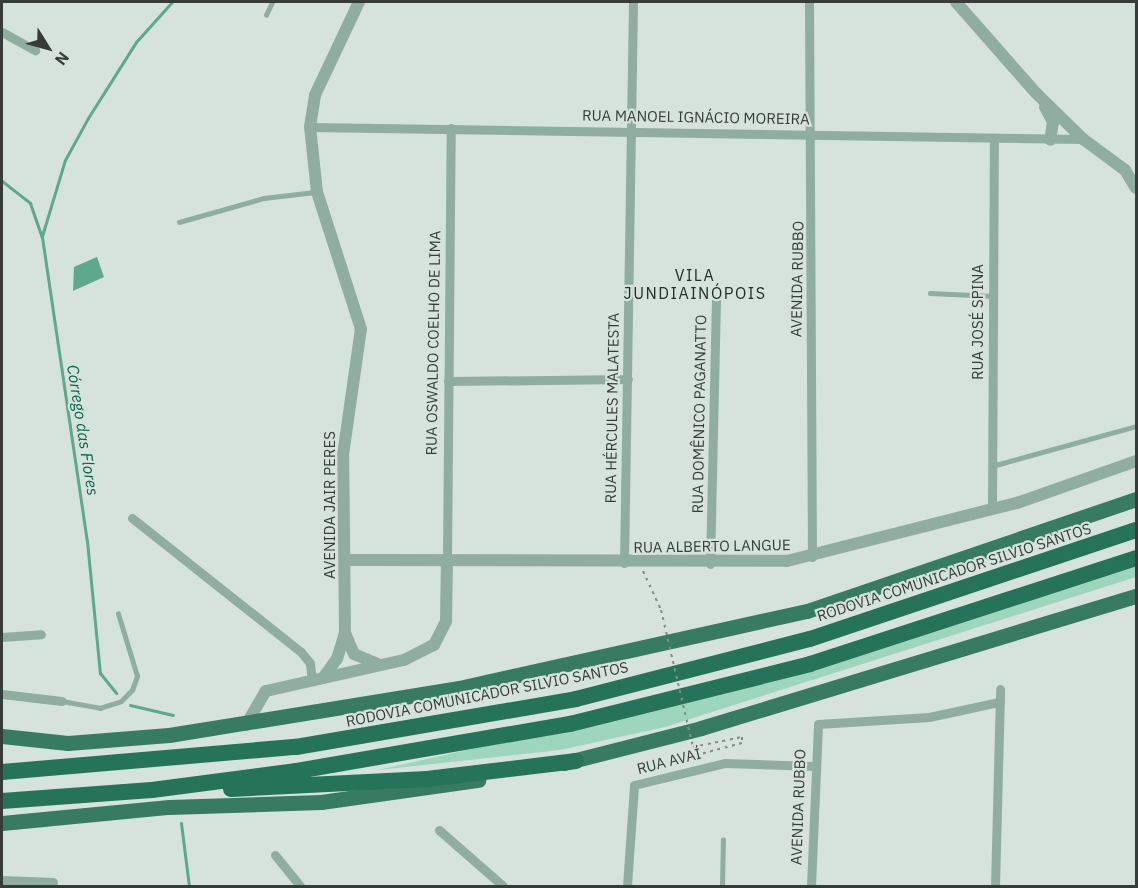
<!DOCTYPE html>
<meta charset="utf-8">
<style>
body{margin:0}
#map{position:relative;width:1138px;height:888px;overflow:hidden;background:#d5e3dc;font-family:"IBM Plex Sans",sans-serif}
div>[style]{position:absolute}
.green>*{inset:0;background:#9ed5bd}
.water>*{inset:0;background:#5ea98c}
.stream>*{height:3px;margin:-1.5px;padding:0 1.5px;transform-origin:1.5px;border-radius:1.5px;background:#5ea98c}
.path>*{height:2px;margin-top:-1px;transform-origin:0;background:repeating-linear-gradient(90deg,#838d88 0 3px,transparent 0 7.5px)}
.service>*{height:4.5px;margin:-2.25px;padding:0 2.25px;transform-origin:2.25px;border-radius:2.25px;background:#8faea0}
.minor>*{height:9px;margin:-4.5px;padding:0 4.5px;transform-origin:4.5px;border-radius:4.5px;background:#8faea0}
.tertiary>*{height:12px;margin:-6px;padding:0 6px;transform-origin:6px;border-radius:6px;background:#8faea0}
.trunk>*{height:15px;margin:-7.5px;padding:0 7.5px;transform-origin:7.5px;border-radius:7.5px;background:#367b62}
.motorway>*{height:16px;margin:-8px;padding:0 8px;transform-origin:8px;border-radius:8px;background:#257358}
.path-bridge>*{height:2px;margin-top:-1px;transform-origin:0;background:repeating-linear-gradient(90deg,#838d88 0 3px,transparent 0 7.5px)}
span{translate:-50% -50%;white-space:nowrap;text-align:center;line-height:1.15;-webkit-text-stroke:4.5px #d5e3dc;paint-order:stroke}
.street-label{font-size:15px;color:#363c39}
.neighbourhood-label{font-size:16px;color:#232e29;letter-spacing:1.5px}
.water-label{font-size:16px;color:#00664a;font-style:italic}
.frame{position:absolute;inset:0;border:3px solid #363c39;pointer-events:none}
.north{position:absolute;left:18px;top:18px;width:60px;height:60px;-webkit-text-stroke:4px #d5e3dc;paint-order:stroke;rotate:127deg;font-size:16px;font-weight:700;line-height:24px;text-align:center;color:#363c39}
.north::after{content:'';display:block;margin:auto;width:21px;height:27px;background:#363c39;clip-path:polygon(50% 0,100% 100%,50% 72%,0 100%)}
</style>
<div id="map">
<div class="green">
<i style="clip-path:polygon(1136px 562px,1136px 577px,665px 727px,560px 750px,378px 770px,774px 681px)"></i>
</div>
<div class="water">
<i style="clip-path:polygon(97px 257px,104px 277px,73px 291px,74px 267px)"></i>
</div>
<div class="stream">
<i style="left:2px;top:181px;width:36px;rotate:38deg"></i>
<i style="left:30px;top:203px;width:36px;rotate:71deg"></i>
<i style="left:42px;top:237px;width:307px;rotate:81.6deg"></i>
<i style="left:87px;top:541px;width:133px;rotate:84.4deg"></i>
<i style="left:100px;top:673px;width:26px;rotate:51deg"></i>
<i style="left:42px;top:236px;width:79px;rotate:-73.2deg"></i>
<i style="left:65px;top:160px;width:48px;rotate:-61.3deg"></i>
<i style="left:88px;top:118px;width:90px;rotate:-57.7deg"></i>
<i style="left:136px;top:42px;width:54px;rotate:-48deg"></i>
<i style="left:130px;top:705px;width:44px;rotate:13.1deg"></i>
<i style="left:181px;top:823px;width:64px;rotate:82.8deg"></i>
</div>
<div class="path">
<i style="left:643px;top:571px;width:43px;rotate:65.2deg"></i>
</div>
<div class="service">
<i style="left:266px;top:15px;width:14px;rotate:-65deg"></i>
<i style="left:179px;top:222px;width:88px;rotate:-15.8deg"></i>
<i style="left:264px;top:198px;width:51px;rotate:-6.7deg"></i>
<i style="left:930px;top:293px;width:63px;rotate:2.7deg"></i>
<i style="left:992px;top:466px;width:149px;rotate:-15.5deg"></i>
<i style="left:62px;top:701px;width:39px;rotate:10deg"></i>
<i style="left:100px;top:708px;width:22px;rotate:-18deg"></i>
<i style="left:121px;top:701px;width:16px;rotate:-45deg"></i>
<i style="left:132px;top:690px;width:15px;rotate:-70deg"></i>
<i style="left:137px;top:676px;width:65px;rotate:-107deg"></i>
<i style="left:722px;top:886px;width:46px;rotate:-88.8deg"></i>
</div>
<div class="minor">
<i style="left:809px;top:2px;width:555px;rotate:89.69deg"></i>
<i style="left:2px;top:32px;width:38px;rotate:29deg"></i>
<i style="left:310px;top:127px;width:773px;rotate:0.89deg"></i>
<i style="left:448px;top:381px;width:180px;rotate:-0.6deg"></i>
<i style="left:992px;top:507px;width:369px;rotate:-89.7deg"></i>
<i style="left:132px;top:518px;width:216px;rotate:38.4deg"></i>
<i style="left:301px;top:652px;width:14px;rotate:51deg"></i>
<i style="left:310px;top:663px;width:18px;rotate:84deg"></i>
<i style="left:447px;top:558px;width:430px;rotate:-89.5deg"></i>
<i style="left:624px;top:563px;width:561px;rotate:-89.08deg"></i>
<i style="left:710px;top:564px;width:264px;rotate:-88.7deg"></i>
<i style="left:2px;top:637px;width:39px;rotate:-4deg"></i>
<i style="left:2px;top:694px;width:60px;rotate:6.7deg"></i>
<i style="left:439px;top:830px;width:85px;rotate:41.2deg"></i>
<i style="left:275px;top:855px;width:40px;rotate:51deg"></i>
<i style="left:2px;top:880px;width:51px;rotate:2.2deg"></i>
<i style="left:627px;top:886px;width:101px;rotate:-86deg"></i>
<i style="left:634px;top:785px;width:94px;rotate:-13.6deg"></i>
<i style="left:725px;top:763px;width:89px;rotate:1.9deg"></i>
<i style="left:811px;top:886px;width:162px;rotate:-87.5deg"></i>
<i style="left:818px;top:724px;width:111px;rotate:-3.6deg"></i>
<i style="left:929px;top:717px;width:72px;rotate:-12.1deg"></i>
<i style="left:995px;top:886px;width:197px;rotate:-88.5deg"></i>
</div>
<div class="tertiary">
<i style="left:956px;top:2px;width:121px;rotate:48.7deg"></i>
<i style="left:1036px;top:93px;width:66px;rotate:44.4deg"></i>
<i style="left:1083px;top:139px;width:52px;rotate:36.4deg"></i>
<i style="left:1125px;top:170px;width:21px;rotate:59deg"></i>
<i style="left:1045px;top:107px;width:17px;rotate:62deg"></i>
<i style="left:1053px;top:122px;width:18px;rotate:99deg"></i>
<i style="left:345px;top:560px;width:442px;rotate:0.1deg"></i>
<i style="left:787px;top:561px;width:237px;rotate:-14.2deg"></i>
<i style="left:1017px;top:503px;width:126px;rotate:-19.4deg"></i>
<i style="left:345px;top:633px;width:23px;rotate:67deg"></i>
<i style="left:354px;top:654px;width:28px;rotate:23deg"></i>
<i style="left:323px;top:678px;width:24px;rotate:-54deg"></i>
<i style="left:337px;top:659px;width:28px;rotate:-73deg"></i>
<i style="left:345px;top:632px;width:177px;rotate:-90.6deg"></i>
<i style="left:343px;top:455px;width:127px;rotate:-81.9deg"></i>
<i style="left:361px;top:329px;width:144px;rotate:-107.8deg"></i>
<i style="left:317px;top:192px;width:65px;rotate:-96.1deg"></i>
<i style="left:310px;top:127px;width:32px;rotate:-81deg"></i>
<i style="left:315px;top:95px;width:103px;rotate:-64.7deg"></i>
<i style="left:246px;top:725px;width:39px;rotate:-60deg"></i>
<i style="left:266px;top:691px;width:141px;rotate:-12.7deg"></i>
<i style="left:404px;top:660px;width:34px;rotate:-27deg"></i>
<i style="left:434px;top:645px;width:27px;rotate:-63deg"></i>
<i style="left:446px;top:621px;width:63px;rotate:-89.1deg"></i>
</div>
<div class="trunk">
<i style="left:2px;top:736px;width:66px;rotate:6.1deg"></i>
<i style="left:68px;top:743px;width:101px;rotate:-4.5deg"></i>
<i style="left:169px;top:735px;width:294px;rotate:-9.2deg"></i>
<i style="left:459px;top:688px;width:356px;rotate:-12.5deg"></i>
<i style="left:807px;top:611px;width:348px;rotate:-18.8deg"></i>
<i style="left:564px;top:763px;width:141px;rotate:-14.3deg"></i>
<i style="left:701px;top:728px;width:455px;rotate:-16.9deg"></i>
<i style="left:2px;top:823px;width:168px;rotate:-5.5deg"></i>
<i style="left:169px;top:807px;width:152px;rotate:-1.9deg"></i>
<i style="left:321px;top:802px;width:159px;rotate:-8deg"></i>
</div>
<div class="motorway">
<i style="left:2px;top:772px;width:295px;rotate:-4.9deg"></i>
<i style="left:296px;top:747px;width:284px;rotate:-9.7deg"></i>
<i style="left:576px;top:699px;width:242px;rotate:-14.4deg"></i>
<i style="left:810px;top:639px;width:344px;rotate:-18.5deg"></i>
<i style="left:231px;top:789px;width:196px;rotate:-2.9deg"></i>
<i style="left:427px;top:779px;width:150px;rotate:-6.9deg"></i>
<i style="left:2px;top:801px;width:150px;rotate:-4.2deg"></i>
<i style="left:152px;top:790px;width:146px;rotate:-7.5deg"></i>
<i style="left:297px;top:771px;width:277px;rotate:-9.8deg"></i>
<i style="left:570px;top:724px;width:247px;rotate:-14deg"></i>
<i style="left:810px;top:664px;width:343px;rotate:-18deg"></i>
</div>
<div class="path-bridge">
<i style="left:661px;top:610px;width:141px;rotate:76.9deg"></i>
<i style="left:693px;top:747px;width:50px;rotate:-11.5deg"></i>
<i style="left:742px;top:737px;width:6px;rotate:90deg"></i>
<i style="left:742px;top:743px;width:43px;rotate:165.3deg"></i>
</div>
<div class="street-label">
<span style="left:696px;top:117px;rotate:1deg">RUA MANOEL IGNÁCIO MOREIRA</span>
<span style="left:797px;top:279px;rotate:-89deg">AVENIDA RUBBO</span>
<span style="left:978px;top:322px;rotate:-90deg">RUA JOSÉ SPINA</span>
<span style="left:433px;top:343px;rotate:-89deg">RUA OSWALDO COELHO DE LIMA</span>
<span style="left:612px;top:408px;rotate:-89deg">RUA HÉRCULES MALATESTA</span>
<span style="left:699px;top:414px;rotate:-89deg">RUA DOMÊNICO PAGANATTO</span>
<span style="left:330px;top:505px;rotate:-90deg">AVENIDA JAIR PERES</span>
<span style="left:712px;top:546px;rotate:-1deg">RUA ALBERTO LANGUE</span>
<span style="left:954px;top:572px;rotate:-18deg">RODOVIA COMUNICADOR SILVIO SANTOS</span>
<span style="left:487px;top:694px;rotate:-11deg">RODOVIA COMUNICADOR SILVIO SANTOS</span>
<span style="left:669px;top:761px;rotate:-14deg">RUA AVAÍ</span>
<span style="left:798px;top:807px;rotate:-88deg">AVENIDA RUBBO</span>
</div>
<div class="neighbourhood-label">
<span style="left:695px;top:284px">VILA<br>JUNDIAINÓPOIS</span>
</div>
<div class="water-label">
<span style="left:83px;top:430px;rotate:81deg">Córrego das Flores</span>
</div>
<div class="frame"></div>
<div class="north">N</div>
</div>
